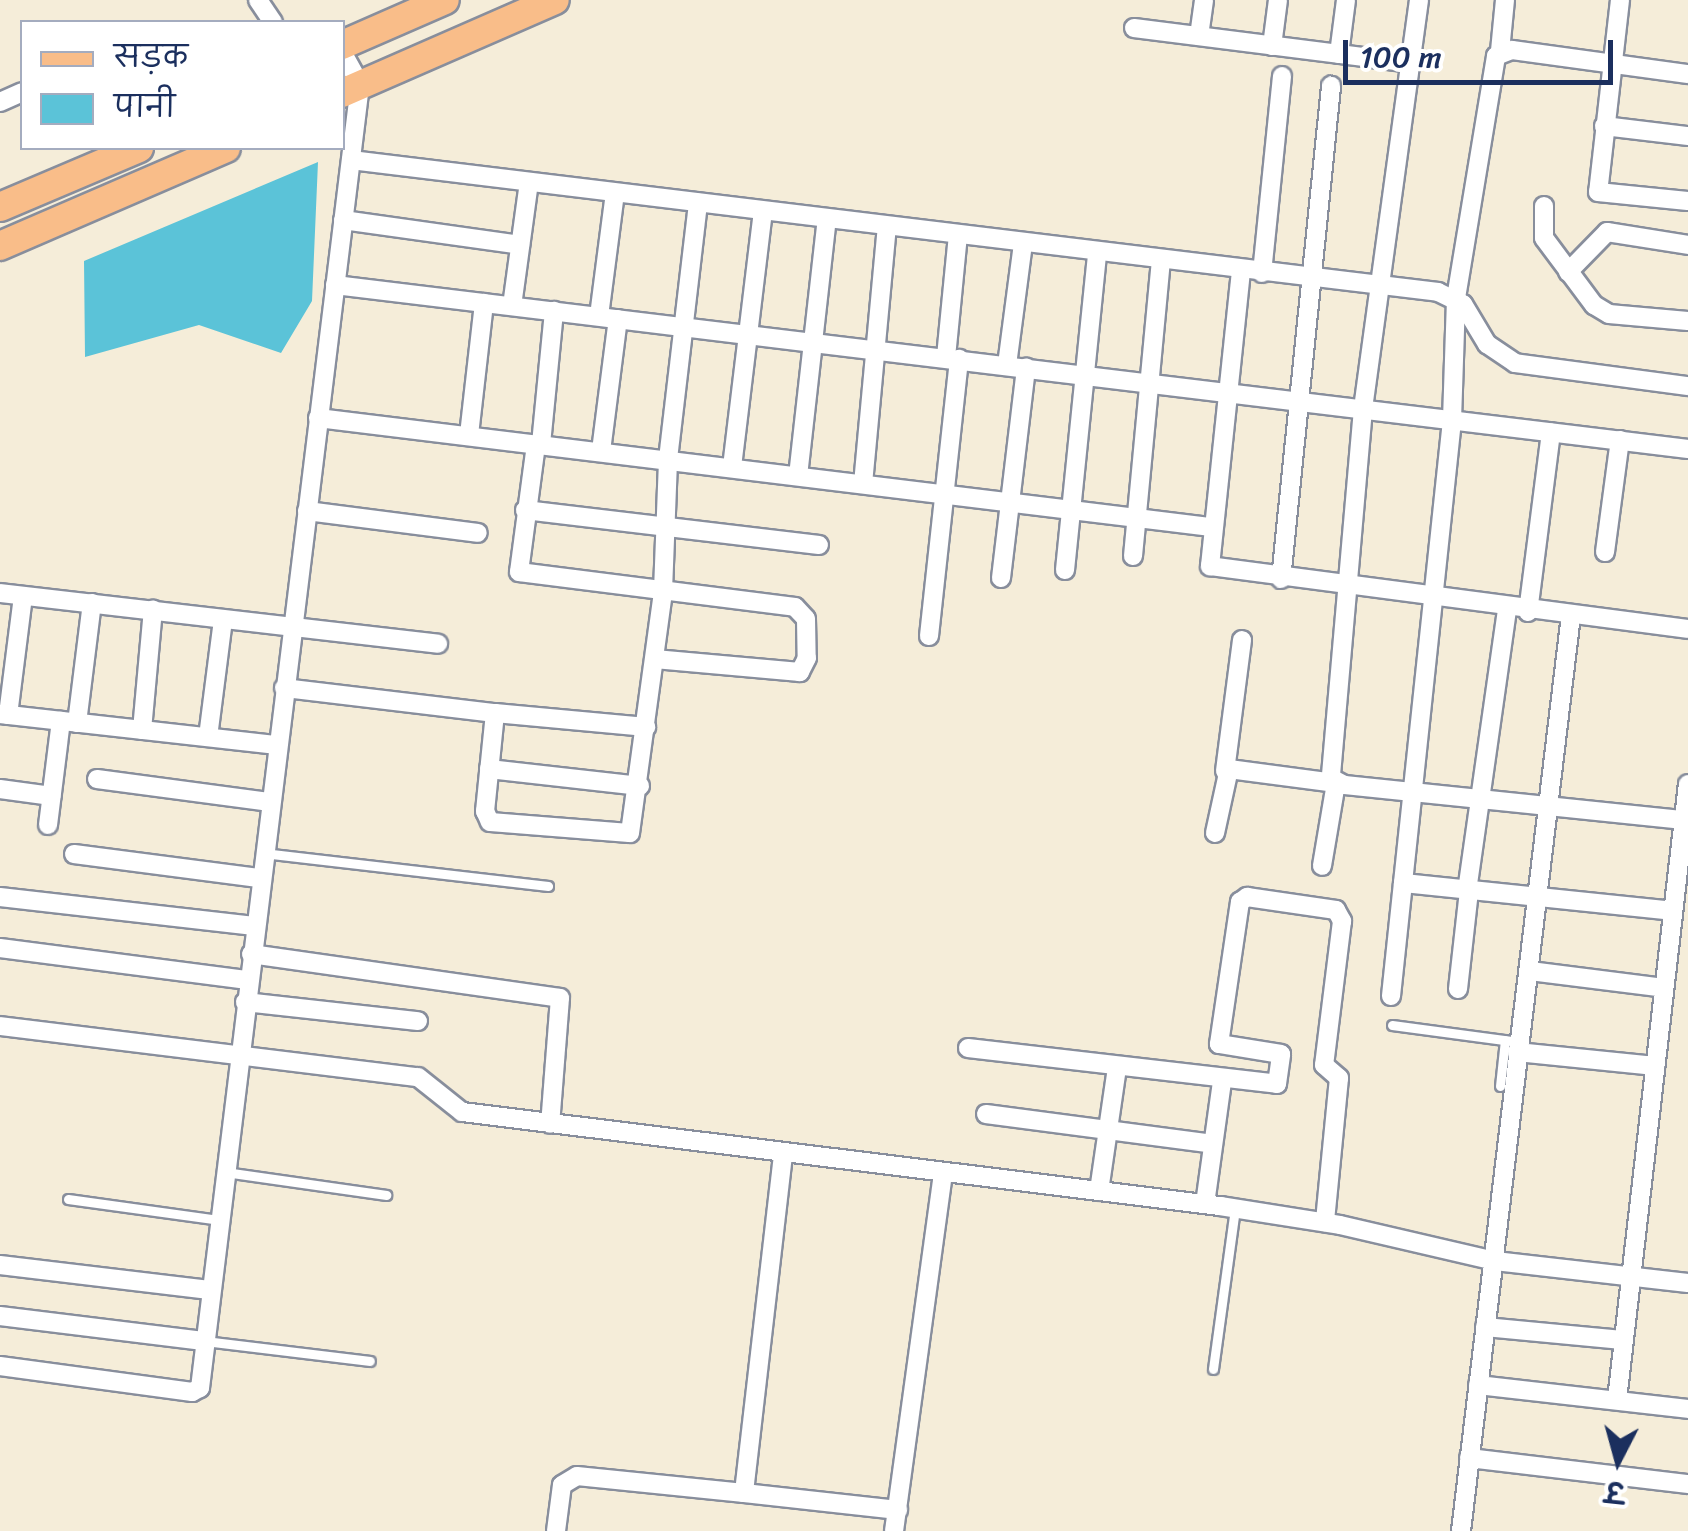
<!DOCTYPE html>
<meta charset="utf-8">
<style>
body{margin:0}
#map{position:relative;width:1688px;height:1531px;overflow:hidden;background:#f5edd9;font-family:Sriracha,"Playpen Sans Deva",sans-serif}
div>[style]{position:absolute}
.water>*{inset:0;background:#5bc3d8}
.roads{filter:drop-shadow(2px 0 #888e9c) drop-shadow(-2px 0 #888e9c) drop-shadow(0 2px #888e9c) drop-shadow(0 -2px #888e9c)}
.lane>*{height:9px;margin:-4.5px;padding:0 4.5px;transform-origin:4.5px;border-radius:4.5px;background:#fff}
.street>*{height:18px;margin:-9px;padding:0 9px;transform-origin:9px;border-radius:9px;background:#fff}
.primary>*{height:28px;margin:-14px;padding:0 14px;transform-origin:14px;border-radius:14px;background:#f9bd89}
span{translate:-50% -50%;white-space:nowrap;text-align:center;line-height:1.15;-webkit-text-stroke:10px #fff;paint-order:stroke}
.legend{position:absolute;left:20px;top:20px;width:325px;height:130px;box-sizing:border-box;background:#fff;border:2px solid #a4acbf;margin:0;padding:12px 18px;list-style:none;font-size:30px;color:#1b2f5e}
.legend li{display:flex;align-items:center;gap:20px;height:50px}
.legend b{width:50px;border:2px solid #a4acbf}
.north{position:absolute;left:1568px;top:1411px;width:100px;height:100px;-webkit-text-stroke:8px #fff;paint-order:stroke;rotate:186deg;font-size:28px;font-weight:700;line-height:40px;text-align:center;color:#1b2f5e}
.north::after{content:'';display:block;margin:auto;width:35px;height:45px;background:#1b2f5e;clip-path:polygon(50% 0,100% 100%,50% 72%,0 100%)}
.scale{position:absolute;left:1343px;top:40px;width:270px;height:45px;box-sizing:border-box;border:5px solid #1b2f5e;border-top:0;padding-left:12px;font-size:30px;line-height:35px;white-space:nowrap;color:#1b2f5e;-webkit-text-stroke:8px #fff;paint-order:stroke}
</style>
<div id="map">
<div class="water">
<i style="clip-path:polygon(318px 162px,312px 301px,281px 353px,199px 325px,85px 357px,84px 261px)"></i>
</div>
<div class="roads">
<div class="lane">
<i style="left:263px;top:853px;width:287px;rotate:6.6deg"></i>
<i style="left:1392px;top:1025px;width:128px;rotate:7.6deg"></i>
<i style="left:1500px;top:1086px;width:46px;rotate:-83.8deg"></i>
<i style="left:225px;top:1172px;width:163px;rotate:8.1deg"></i>
<i style="left:68px;top:1199px;width:152px;rotate:7.9deg"></i>
<i style="left:205px;top:1341px;width:166px;rotate:6.9deg"></i>
<i style="left:1213px;top:1369px;width:162px;rotate:-82.2deg"></i>
</div>
<div class="street">
<i style="left:258px;top:0;width:27px;rotate:56deg"></i>
<i style="left:1419px;top:0;width:413px;rotate:97.8deg"></i>
<i style="left:1363px;top:409px;width:370px;rotate:95deg"></i>
<i style="left:1331px;top:778px;width:15px;rotate:28deg"></i>
<i style="left:1344px;top:785px;width:340px;rotate:5.9deg"></i>
<i style="left:1620px;top:0;width:193px;rotate:96.5deg"></i>
<i style="left:1598px;top:192px;width:90px;rotate:5.7deg"></i>
<i style="left:1134px;top:28px;width:278px;rotate:7.2deg"></i>
<i style="left:1199px;top:36px;width:36px;rotate:-82deg"></i>
<i style="left:1272px;top:46px;width:46px;rotate:-82.6deg"></i>
<i style="left:1500px;top:51px;width:51px;rotate:-84.4deg"></i>
<i style="left:1339px;top:54px;width:54px;rotate:-82.6deg"></i>
<i style="left:0;top:102px;width:24px;rotate:-24deg"></i>
<i style="left:1604px;top:126px;width:85px;rotate:6.8deg"></i>
<i style="left:351px;top:160px;width:1095px;rotate:6.92deg"></i>
<i style="left:1438px;top:292px;width:28px;rotate:26deg"></i>
<i style="left:1463px;top:304px;width:47px;rotate:59deg"></i>
<i style="left:1487px;top:344px;width:34px;rotate:34deg"></i>
<i style="left:1515px;top:363px;width:175px;rotate:7.6deg"></i>
<i style="left:1544px;top:206px;width:32px;rotate:90deg"></i>
<i style="left:1544px;top:238px;width:84px;rotate:53.3deg"></i>
<i style="left:1594px;top:305px;width:17px;rotate:31deg"></i>
<i style="left:1609px;top:314px;width:79px;rotate:5.1deg"></i>
<i style="left:343px;top:220px;width:179px;rotate:8deg"></i>
<i style="left:1241px;top:271px;width:297px;rotate:96deg"></i>
<i style="left:1210px;top:566px;width:482px;rotate:7.5deg"></i>
<i style="left:1568px;top:272px;width:56px;rotate:-45.7deg"></i>
<i style="left:1607px;top:232px;width:82px;rotate:9.1deg"></i>
<i style="left:1262px;top:273px;width:198px;rotate:-84.2deg"></i>
<i style="left:335px;top:285px;width:1363px;rotate:6.91deg"></i>
<i style="left:512px;top:306px;width:125px;rotate:-82.2deg"></i>
<i style="left:599px;top:316px;width:124px;rotate:-82.6deg"></i>
<i style="left:946px;top:357px;width:123px;rotate:-84.4deg"></i>
<i style="left:1007px;top:365px;width:123px;rotate:-82.5deg"></i>
<i style="left:318px;top:418px;width:900px;rotate:6.96deg"></i>
<i style="left:469px;top:435px;width:133px;rotate:-83.5deg"></i>
<i style="left:541px;top:444px;width:134px;rotate:-84.4deg"></i>
<i style="left:601px;top:451px;width:133px;rotate:-82.7deg"></i>
<i style="left:535px;top:452px;width:121px;rotate:97.6deg"></i>
<i style="left:519px;top:572px;width:278px;rotate:7.2deg"></i>
<i style="left:795px;top:607px;width:16px;rotate:47deg"></i>
<i style="left:806px;top:619px;width:39px;rotate:89deg"></i>
<i style="left:807px;top:658px;width:16px;rotate:117deg"></i>
<i style="left:800px;top:672px;width:146px;rotate:-174.9deg"></i>
<i style="left:732px;top:467px;width:258px;rotate:-83.1deg"></i>
<i style="left:798px;top:476px;width:259px;rotate:-83.6deg"></i>
<i style="left:863px;top:484px;width:259px;rotate:-84.7deg"></i>
<i style="left:525px;top:510px;width:296px;rotate:6.8deg"></i>
<i style="left:307px;top:511px;width:172px;rotate:7.3deg"></i>
<i style="left:1605px;top:552px;width:113px;rotate:-82.4deg"></i>
<i style="left:1133px;top:556px;width:296px;rotate:-84.6deg"></i>
<i style="left:1065px;top:570px;width:319px;rotate:-84.2deg"></i>
<i style="left:1001px;top:578px;width:212px;rotate:-83.2deg"></i>
<i style="left:1281px;top:579px;width:496px;rotate:-84.2deg"></i>
<i style="left:0;top:593px;width:441px;rotate:6.6deg"></i>
<i style="left:1528px;top:612px;width:181px;rotate:-82.7deg"></i>
<i style="left:929px;top:636px;width:279px;rotate:-83.8deg"></i>
<i style="left:284px;top:688px;width:212px;rotate:6.8deg"></i>
<i style="left:495px;top:713px;width:99px;rotate:95.8deg"></i>
<i style="left:485px;top:811px;width:12px;rotate:66deg"></i>
<i style="left:490px;top:822px;width:140px;rotate:4.5deg"></i>
<i style="left:630px;top:833px;width:244px;rotate:-82.2deg"></i>
<i style="left:663px;top:591px;width:132px;rotate:-87.8deg"></i>
<i style="left:668px;top:459px;width:258px;rotate:-83.3deg"></i>
<i style="left:495px;top:713px;width:152px;rotate:5.3deg"></i>
<i style="left:0;top:714px;width:279px;rotate:6.4deg"></i>
<i style="left:8px;top:715px;width:120px;rotate:-82.8deg"></i>
<i style="left:77px;top:723px;width:121px;rotate:-82.9deg"></i>
<i style="left:142px;top:730px;width:121px;rotate:-84.8deg"></i>
<i style="left:208px;top:737px;width:118px;rotate:-82.7deg"></i>
<i style="left:489px;top:769px;width:152px;rotate:6.4deg"></i>
<i style="left:1225px;top:771px;width:132px;rotate:-82.6deg"></i>
<i style="left:97px;top:779px;width:175px;rotate:7.6deg"></i>
<i style="left:0;top:789px;width:52px;rotate:7.7deg"></i>
<i style="left:48px;top:825px;width:105px;rotate:-82.9deg"></i>
<i style="left:1215px;top:833px;width:66px;rotate:-77.7deg"></i>
<i style="left:1229px;top:769px;width:108px;rotate:7.5deg"></i>
<i style="left:1336px;top:783px;width:84px;rotate:99.6deg"></i>
<i style="left:74px;top:854px;width:188px;rotate:7.4deg"></i>
<i style="left:1403px;top:883px;width:271px;rotate:5.9deg"></i>
<i style="left:1467px;top:891px;width:285px;rotate:-81.9deg"></i>
<i style="left:0;top:897px;width:256px;rotate:6.5deg"></i>
<i style="left:0;top:948px;width:250px;rotate:7.4deg"></i>
<i style="left:251px;top:954px;width:312px;rotate:8.1deg"></i>
<i style="left:560px;top:998px;width:126px;rotate:94.5deg"></i>
<i style="left:1530px;top:971px;width:135px;rotate:7.2deg"></i>
<i style="left:1458px;top:989px;width:99px;rotate:-83.6deg"></i>
<i style="left:1391px;top:996px;width:579px;rotate:-83.95deg"></i>
<i style="left:1452px;top:420px;width:122px;rotate:-88.1deg"></i>
<i style="left:1456px;top:298px;width:245px;rotate:-80.6deg"></i>
<i style="left:1496px;top:56px;width:17px;rotate:-21deg"></i>
<i style="left:1512px;top:50px;width:178px;rotate:7.8deg"></i>
<i style="left:245px;top:1002px;width:174px;rotate:6.3deg"></i>
<i style="left:0;top:1026px;width:421px;rotate:7deg"></i>
<i style="left:418px;top:1077px;width:56px;rotate:38.5deg"></i>
<i style="left:462px;top:1112px;width:764px;rotate:7.07deg"></i>
<i style="left:1220px;top:1206px;width:121px;rotate:9deg"></i>
<i style="left:1340px;top:1225px;width:159px;rotate:13.1deg"></i>
<i style="left:1495px;top:1261px;width:194px;rotate:6.5deg"></i>
<i style="left:968px;top:1048px;width:311px;rotate:6.6deg"></i>
<i style="left:1277px;top:1084px;width:30px;rotate:-82deg"></i>
<i style="left:1281px;top:1054px;width:63px;rotate:-170.8deg"></i>
<i style="left:1219px;top:1044px;width:144px;rotate:-81.6deg"></i>
<i style="left:1240px;top:902px;width:9px;rotate:-36deg"></i>
<i style="left:1247px;top:897px;width:90px;rotate:8.3deg"></i>
<i style="left:1336px;top:910px;width:13px;rotate:61deg"></i>
<i style="left:1342px;top:921px;width:145px;rotate:97.1deg"></i>
<i style="left:1324px;top:1065px;width:20px;rotate:41deg"></i>
<i style="left:1339px;top:1078px;width:145px;rotate:95.6deg"></i>
<i style="left:1517px;top:1052px;width:139px;rotate:5.8deg"></i>
<i style="left:986px;top:1114px;width:229px;rotate:7.5deg"></i>
<i style="left:783px;top:1155px;width:340px;rotate:96.6deg"></i>
<i style="left:744px;top:1493px;width:155px;rotate:6.3deg"></i>
<i style="left:1099px;top:1191px;width:125px;rotate:-81.7deg"></i>
<i style="left:1205px;top:1204px;width:124px;rotate:-82.1deg"></i>
<i style="left:0;top:1265px;width:211px;rotate:6.8deg"></i>
<i style="left:0;top:1316px;width:207px;rotate:7deg"></i>
<i style="left:1485px;top:1327px;width:138px;rotate:5.4deg"></i>
<i style="left:0;top:1366px;width:194px;rotate:7.7deg"></i>
<i style="left:192px;top:1392px;width:9px;rotate:-27deg"></i>
<i style="left:200px;top:1388px;width:1314px;rotate:-83deg"></i>
<i style="left:360px;top:84px;width:38px;rotate:-119deg"></i>
<i style="left:1478px;top:1385px;width:211px;rotate:6.5deg"></i>
<i style="left:1617px;top:1400px;width:620px;rotate:-83.43deg"></i>
<i style="left:1469px;top:1458px;width:221px;rotate:6.8deg"></i>
<i style="left:556px;top:1531px;width:46px;rotate:-82.6deg"></i>
<i style="left:562px;top:1485px;width:17px;rotate:-31deg"></i>
<i style="left:577px;top:1476px;width:168px;rotate:5.8deg"></i>
<i style="left:894px;top:1531px;width:362px;rotate:-82.2deg"></i>
<i style="left:1461px;top:1531px;width:923px;rotate:-83.15deg"></i>
</div>
<div class="primary">
<i style="left:342px;top:45px;width:112px;rotate:-23.6deg"></i>
<i style="left:342px;top:93px;width:232px;rotate:-23.6deg"></i>
<i style="left:0;top:207px;width:151px;rotate:-23deg"></i>
<i style="left:0;top:246px;width:246px;rotate:-23.4deg"></i>
</div>
</div>
<ul class="legend">
<li><b style="height:12px;background:#f9bd89"></b>सड़क</li>
<li><b style="height:28px;background:#5bc3d8"></b>पानी</li>
</ul>
<div class="north">उ</div>
<div class="scale">100 m</div>
</div>
